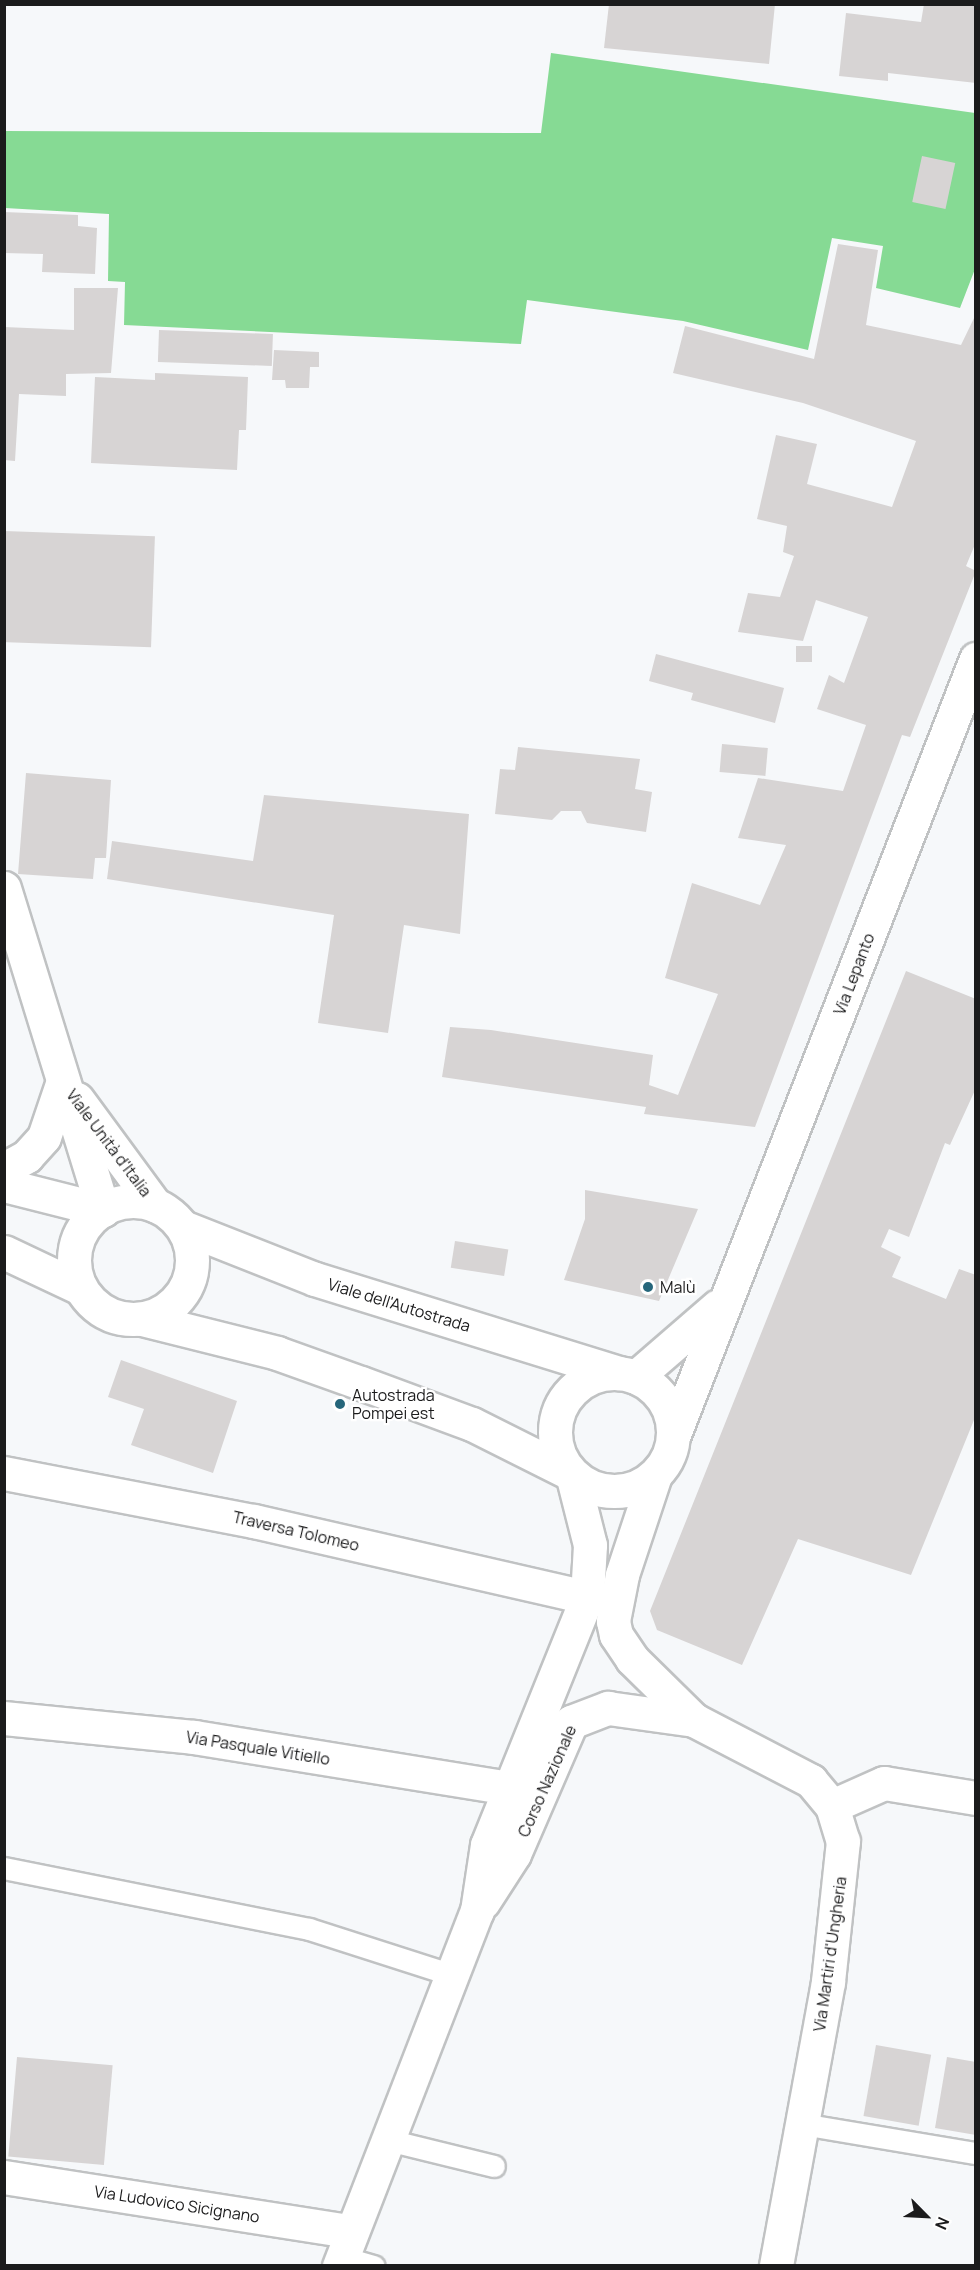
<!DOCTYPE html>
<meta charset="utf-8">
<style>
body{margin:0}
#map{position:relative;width:980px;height:2270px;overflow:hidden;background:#f6f8fa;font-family:Manrope,sans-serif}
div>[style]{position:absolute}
.green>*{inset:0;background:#86da94}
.building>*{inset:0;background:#d7d4d4;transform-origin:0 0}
.roads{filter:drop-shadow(2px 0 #c0c2c3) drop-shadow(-2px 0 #c0c2c3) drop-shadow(0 2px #c0c2c3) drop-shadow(0 -2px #c0c2c3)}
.service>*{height:21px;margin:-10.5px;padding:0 10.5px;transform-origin:10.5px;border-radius:10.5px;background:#fff}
.minor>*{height:33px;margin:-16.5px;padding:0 16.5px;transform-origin:16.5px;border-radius:16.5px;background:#fff}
.tertiary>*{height:33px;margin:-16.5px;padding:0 16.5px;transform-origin:16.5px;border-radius:16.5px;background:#fff}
.secondary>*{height:33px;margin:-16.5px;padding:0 16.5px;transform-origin:16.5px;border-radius:16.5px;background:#fff}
.secondary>.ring{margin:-16.5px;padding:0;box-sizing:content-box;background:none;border:33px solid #fff;border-radius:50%}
.primary>*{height:33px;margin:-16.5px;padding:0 16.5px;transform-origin:16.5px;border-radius:16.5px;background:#fff}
.primary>.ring{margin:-16.5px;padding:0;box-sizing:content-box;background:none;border:33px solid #fff;border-radius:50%}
.motorway>*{height:33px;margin:-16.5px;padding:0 16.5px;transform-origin:16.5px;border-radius:16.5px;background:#fff}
.dots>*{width:16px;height:16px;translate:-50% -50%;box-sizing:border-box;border:3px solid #fff;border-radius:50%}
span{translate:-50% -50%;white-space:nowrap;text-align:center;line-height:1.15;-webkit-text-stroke:4.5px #fff;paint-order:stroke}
.street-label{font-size:16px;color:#1b1b1c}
.poi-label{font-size:16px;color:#1b1b1c}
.left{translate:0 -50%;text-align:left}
.frame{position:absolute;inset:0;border:6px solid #1b1b1c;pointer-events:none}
.north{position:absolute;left:896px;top:2186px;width:60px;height:60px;-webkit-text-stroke:4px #fff;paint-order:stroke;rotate:114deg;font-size:16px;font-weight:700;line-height:24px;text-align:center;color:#1b1b1c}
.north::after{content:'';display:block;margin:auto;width:21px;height:27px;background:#1b1b1c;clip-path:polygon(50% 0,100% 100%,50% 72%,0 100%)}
</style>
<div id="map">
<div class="green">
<i style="clip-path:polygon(551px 53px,975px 113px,975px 269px,960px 308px,876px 288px,883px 246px,832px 238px,808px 350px,683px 321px,527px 300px,521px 344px,124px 325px,125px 282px,108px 281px,109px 214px,5px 208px,4px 131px,541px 133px)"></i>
</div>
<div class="building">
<i style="clip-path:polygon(609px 4px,775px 4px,769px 64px,604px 48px)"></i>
<i style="clip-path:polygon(924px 4px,976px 4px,976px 83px,888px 73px,888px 81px,839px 76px,846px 13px,921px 22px)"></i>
<i style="left:922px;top:156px;width:34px;height:47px;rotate:12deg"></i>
<i style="clip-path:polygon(4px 212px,78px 215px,78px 226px,97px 228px,95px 274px,42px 272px,43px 254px,4px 253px)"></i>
<i style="clip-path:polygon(838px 244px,878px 250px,866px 325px,961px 345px,976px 314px,976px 542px,966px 566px,976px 571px,910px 737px,902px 735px,755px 1127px,644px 1114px,646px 1107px,442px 1077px,450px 1027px,491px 1030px,653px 1055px,649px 1085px,678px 1095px,718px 994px,665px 978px,692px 883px,760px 905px,786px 845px,738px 838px,758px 778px,843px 791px,866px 725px,817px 709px,829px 675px,844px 683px,868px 617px,816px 600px,803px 641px,738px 632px,748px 593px,780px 597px,794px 556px,783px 552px,787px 526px,757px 519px,776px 435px,817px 444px,807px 484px,892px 507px,916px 441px,803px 403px,673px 373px,685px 326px,814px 359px)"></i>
<i style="clip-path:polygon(74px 288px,118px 288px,111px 373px,66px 374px,66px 396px,19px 394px,15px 461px,4px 460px,4px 327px,74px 330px)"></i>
<i style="left:159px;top:330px;width:114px;height:32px;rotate:2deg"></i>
<i style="clip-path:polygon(274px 350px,319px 352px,319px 367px,310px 367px,309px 388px,286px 388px,285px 380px,272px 380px)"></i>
<i style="clip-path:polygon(155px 373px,248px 377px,246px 430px,239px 430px,237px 470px,91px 463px,95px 377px,155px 380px)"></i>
<i style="left:4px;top:531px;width:151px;height:111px;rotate:2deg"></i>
<i style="left:796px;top:646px;width:16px;height:16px"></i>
<i style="clip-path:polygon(656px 654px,784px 688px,775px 723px,691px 700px,693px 693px,649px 681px)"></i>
<i style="left:722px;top:744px;width:46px;height:28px;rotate:5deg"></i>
<i style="clip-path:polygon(518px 747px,640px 759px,635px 789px,652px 792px,646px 832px,587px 823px,581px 811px,561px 811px,552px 820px,495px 814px,500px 769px,515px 770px)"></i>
<i style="clip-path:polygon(26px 773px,111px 780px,106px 858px,95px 858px,93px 879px,18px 874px)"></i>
<i style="clip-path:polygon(264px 795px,469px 814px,460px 934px,404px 925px,388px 1033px,318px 1023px,334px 915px,107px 879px,112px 841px,253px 861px)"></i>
<i style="clip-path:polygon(906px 971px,976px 999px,976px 1088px,950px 1145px,945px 1143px,909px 1237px,889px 1229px,881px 1247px,901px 1257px,892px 1277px,946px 1299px,959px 1269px,976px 1275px,976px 1415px,911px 1575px,798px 1539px,742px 1665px,657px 1630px,650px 1611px)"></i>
<i style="clip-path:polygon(585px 1190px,698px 1209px,659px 1301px,564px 1280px,585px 1219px)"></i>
<i style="left:455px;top:1241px;width:54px;height:27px;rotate:9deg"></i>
<i style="clip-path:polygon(121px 1360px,237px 1401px,213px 1473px,131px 1445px,144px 1409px,108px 1397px)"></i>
<i style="left:876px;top:2045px;width:56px;height:72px;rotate:10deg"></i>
<i style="left:17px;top:2057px;width:96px;height:100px;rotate:5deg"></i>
<i style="clip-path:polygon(947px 2057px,976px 2062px,976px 2135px,935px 2128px)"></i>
</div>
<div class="roads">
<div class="service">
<i style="left:4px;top:1868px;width:311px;rotate:11.3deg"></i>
<i style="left:309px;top:1929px;width:150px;rotate:17.8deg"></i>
<i style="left:802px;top:2124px;width:176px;rotate:9.5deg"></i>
<i style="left:388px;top:2140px;width:109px;rotate:13.8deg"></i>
<i style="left:342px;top:2257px;width:33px;rotate:16deg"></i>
</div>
<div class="minor">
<i style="left:4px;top:1473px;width:255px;rotate:10.9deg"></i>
<i style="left:254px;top:1521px;width:342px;rotate:12.9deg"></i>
<i style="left:832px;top:1806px;width:57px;rotate:-23.9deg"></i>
<i style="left:884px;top:1783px;width:93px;rotate:9.3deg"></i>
<i style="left:4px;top:2177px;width:350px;rotate:8.9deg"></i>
</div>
<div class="tertiary">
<i style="left:4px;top:888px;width:337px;rotate:72.9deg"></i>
<i style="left:77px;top:1099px;width:132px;rotate:53.7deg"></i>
<i style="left:4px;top:1718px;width:191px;rotate:5.7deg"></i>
<i style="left:194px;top:1737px;width:320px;rotate:9.2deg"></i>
</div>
<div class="secondary">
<i class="ring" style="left:74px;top:1201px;width:85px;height:85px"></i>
<i style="left:183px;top:1227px;width:142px;rotate:21.5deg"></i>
<i style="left:315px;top:1279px;width:317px;rotate:17.2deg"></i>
<i style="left:142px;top:1319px;width:139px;rotate:14.1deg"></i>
<i style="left:277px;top:1353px;width:89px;rotate:19.7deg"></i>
<i style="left:361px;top:1383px;width:118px;rotate:20.3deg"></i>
<i style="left:472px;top:1424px;width:112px;rotate:26.6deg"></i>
</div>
<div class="primary">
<i class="ring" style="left:555px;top:1373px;width:85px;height:85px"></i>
<i style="left:636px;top:1377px;width:108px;rotate:-40.9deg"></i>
<i style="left:674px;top:1434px;width:832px;rotate:-68.71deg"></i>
<i style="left:655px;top:1475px;width:105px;rotate:108.3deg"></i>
<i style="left:622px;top:1575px;width:47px;rotate:101.1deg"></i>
<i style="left:613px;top:1621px;width:14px;rotate:78deg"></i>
<i style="left:616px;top:1635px;width:29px;rotate:56deg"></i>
<i style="left:632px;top:1659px;width:87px;rotate:44.5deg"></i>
<i style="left:694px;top:1720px;width:132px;rotate:27.5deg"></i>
<i style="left:811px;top:1781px;width:33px;rotate:50deg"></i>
<i style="left:832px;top:1806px;width:37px;rotate:73deg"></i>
<i style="left:843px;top:1841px;width:142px;rotate:96.1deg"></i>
<i style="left:828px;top:1982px;width:289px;rotate:100.4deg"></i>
<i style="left:483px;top:1902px;width:57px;rotate:-57.1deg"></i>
<i style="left:514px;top:1854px;width:144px;rotate:-66.6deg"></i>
<i style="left:571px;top:1722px;width:40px;rotate:-21deg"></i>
<i style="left:608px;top:1708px;width:87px;rotate:7.9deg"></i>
<i style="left:339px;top:2266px;width:381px;rotate:-68.8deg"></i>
<i style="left:477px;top:1911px;width:67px;rotate:-81.4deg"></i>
<i style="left:487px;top:1845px;width:267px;rotate:-68deg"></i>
<i style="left:587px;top:1597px;width:52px;rotate:-86.7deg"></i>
<i style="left:590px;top:1545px;width:73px;rotate:-104.2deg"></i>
</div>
<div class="motorway">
<i style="left:4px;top:1169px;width:26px;rotate:-29deg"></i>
<i style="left:27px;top:1156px;width:25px;rotate:-48deg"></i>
<i style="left:44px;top:1137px;width:59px;rotate:-71.3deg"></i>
<i style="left:4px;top:1185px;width:102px;rotate:14.2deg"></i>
<i style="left:4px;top:1252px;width:84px;rotate:25.3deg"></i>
</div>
</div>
<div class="dots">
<i style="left:648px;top:1287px;background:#26667b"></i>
<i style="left:340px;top:1404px;background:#26667b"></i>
</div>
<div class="street-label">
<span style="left:854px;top:974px;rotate:-69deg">Via Lepanto</span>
<span style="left:109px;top:1143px;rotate:53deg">Viale Unità d'Italia</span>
<span style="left:399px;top:1305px;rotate:17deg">Viale dell'Autostrada</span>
<span style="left:296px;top:1531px;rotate:13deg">Traversa Tolomeo</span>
<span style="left:258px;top:1748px;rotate:9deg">Via Pasquale Vitiello</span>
<span style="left:547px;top:1781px;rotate:-66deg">Corso Nazionale</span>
<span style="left:830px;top:1954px;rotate:-82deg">Via Martiri d'Ungheria</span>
<span style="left:177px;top:2204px;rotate:9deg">Via Ludovico Sicignano</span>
</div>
<div class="poi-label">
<span class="left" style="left:660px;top:1287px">Malù</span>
<span class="left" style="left:352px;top:1404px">Autostrada<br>Pompei est</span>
</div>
<div class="frame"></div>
<div class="north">N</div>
</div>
